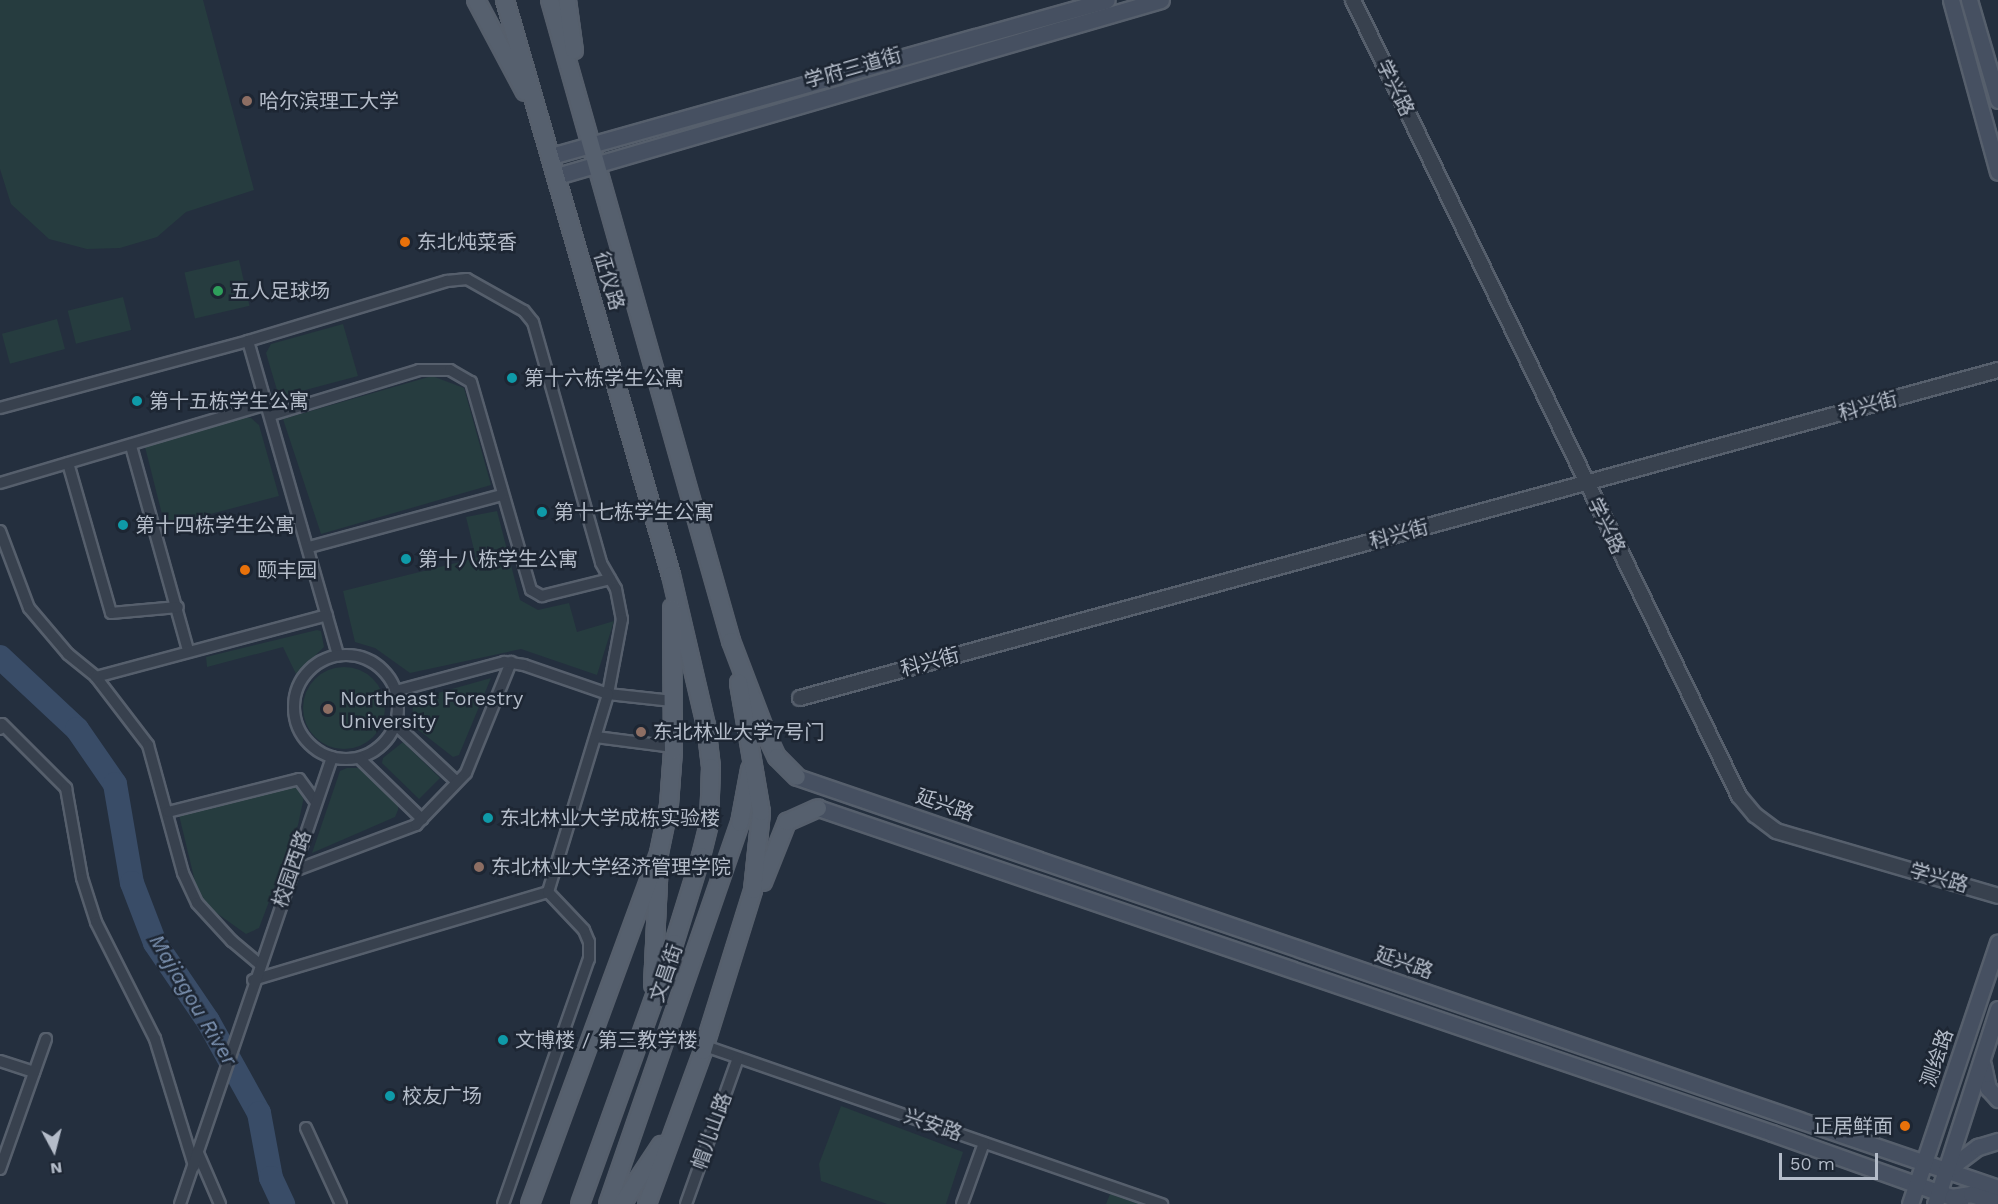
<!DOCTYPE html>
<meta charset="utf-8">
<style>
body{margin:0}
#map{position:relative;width:1998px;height:1204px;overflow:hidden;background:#242f3e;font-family:"Work Sans","Noto Sans SC",sans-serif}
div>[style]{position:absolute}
.green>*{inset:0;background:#263c3f;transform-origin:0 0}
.round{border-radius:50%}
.river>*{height:24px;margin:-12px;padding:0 12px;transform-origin:12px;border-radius:12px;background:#394c67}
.roads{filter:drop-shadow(2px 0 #565f6c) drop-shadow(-2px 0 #565f6c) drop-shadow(0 2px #565f6c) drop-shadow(0 -2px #565f6c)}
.minor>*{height:10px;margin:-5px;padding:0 5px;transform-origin:5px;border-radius:5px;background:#38414e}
.minor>.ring{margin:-5px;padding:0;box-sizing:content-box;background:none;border:10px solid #38414e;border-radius:50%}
.tertiary>*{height:14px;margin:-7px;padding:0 7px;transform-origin:7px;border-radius:7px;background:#38414e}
.secondary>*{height:15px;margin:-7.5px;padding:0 7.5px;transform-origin:7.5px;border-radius:7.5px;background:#465061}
.primary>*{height:16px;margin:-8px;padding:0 8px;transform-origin:8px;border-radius:8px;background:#56606e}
.dots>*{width:16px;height:16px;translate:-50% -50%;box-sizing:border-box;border:3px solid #1d2633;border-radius:50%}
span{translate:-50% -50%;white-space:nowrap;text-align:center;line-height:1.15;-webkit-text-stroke:5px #1d2633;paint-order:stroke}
.street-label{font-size:20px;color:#b4bcc9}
.poi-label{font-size:20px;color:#b4bcc9}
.left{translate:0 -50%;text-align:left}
.right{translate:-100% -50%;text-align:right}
.water-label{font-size:21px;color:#7c92b1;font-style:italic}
.north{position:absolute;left:24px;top:1120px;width:60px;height:60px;-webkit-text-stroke:4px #1d2633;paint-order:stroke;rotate:173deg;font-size:16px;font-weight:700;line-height:24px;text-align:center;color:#b4bcc9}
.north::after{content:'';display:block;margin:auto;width:21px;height:27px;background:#b4bcc9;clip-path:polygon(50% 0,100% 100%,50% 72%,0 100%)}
.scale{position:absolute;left:1779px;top:1153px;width:99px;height:27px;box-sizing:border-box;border:3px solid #b4bcc9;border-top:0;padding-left:8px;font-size:18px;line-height:21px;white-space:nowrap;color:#b4bcc9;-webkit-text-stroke:4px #1d2633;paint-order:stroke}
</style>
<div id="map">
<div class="green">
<i style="clip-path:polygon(0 0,203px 0,254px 190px,186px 212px,157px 237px,120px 248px,87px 249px,49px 239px,11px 204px,0 169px)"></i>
<i style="left:239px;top:260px;width:47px;height:56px;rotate:77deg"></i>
<i style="left:123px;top:297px;width:34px;height:57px;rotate:76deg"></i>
<i style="left:57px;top:319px;width:31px;height:57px;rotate:75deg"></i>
<i style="clip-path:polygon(343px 324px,358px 376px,279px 397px,266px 353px,271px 344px)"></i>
<i style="clip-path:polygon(432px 376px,464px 388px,491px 485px,321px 534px,283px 419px)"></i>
<i style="clip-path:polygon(245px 417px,251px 418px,259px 425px,279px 496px,165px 526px,145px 447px)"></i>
<i style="clip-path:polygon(497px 511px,520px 600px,538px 610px,569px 603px,577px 632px,614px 621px,597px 675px,521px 649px,410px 673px,375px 648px,355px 642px,343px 591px,476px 558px,466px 517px)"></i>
<i style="clip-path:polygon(317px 630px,321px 631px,324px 647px,296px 674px,283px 647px,207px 667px,206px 657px)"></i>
<i class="round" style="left:303px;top:667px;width:82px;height:82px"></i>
<i style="clip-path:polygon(491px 678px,459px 755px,453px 757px,412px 725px,413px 700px)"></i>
<i style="clip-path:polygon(403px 742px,440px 778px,419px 799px,382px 763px,383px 758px)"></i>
<i style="clip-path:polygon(347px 768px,361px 768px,369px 774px,398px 804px,398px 810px,395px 817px,312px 853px,340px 771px)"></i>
<i style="clip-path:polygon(289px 782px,299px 787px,304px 797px,298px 825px,259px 928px,246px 934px,211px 909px,197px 890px,179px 815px)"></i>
<i style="clip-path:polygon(841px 1106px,963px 1152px,946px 1204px,887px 1204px,821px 1181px,819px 1164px)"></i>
<i style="clip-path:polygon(1110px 1194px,1139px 1204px,1106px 1204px)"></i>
</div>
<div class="river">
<i style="left:0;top:657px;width:105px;rotate:43.1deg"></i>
<i style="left:77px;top:729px;width:67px;rotate:55.4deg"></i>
<i style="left:115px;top:784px;width:100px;rotate:80.3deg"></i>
<i style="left:132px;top:883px;width:64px;rotate:69deg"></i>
<i style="left:155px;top:943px;width:94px;rotate:55.8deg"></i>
<i style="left:208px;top:1021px;width:105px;rotate:61deg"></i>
<i style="left:259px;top:1113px;width:66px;rotate:79.5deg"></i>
<i style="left:271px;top:1178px;width:29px;rotate:65deg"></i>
</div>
<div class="roads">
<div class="minor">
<i style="left:248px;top:341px;width:208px;rotate:-16.8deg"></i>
<i style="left:447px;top:281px;width:20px;rotate:-6deg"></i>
<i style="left:467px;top:279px;width:65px;rotate:29.3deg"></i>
<i style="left:524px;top:311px;width:14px;rotate:51deg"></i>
<i style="left:533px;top:322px;width:250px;rotate:74.2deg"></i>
<i style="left:601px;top:563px;width:30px;rotate:60deg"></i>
<i style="left:616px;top:589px;width:31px;rotate:79deg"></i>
<i style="left:622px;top:619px;width:76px;rotate:100.6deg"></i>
<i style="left:608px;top:694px;width:65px;rotate:6.1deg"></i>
<i style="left:0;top:408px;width:257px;rotate:-15.1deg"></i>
<i style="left:248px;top:341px;width:327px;rotate:74deg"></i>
<i style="left:271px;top:415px;width:155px;rotate:-16.9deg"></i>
<i style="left:419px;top:370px;width:31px"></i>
<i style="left:450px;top:370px;width:24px;rotate:30deg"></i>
<i style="left:471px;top:382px;width:216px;rotate:73.9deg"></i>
<i style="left:531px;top:590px;width:13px;rotate:29deg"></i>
<i style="left:542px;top:596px;width:70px;rotate:-14deg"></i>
<i style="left:131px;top:446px;width:212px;rotate:74.4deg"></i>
<i style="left:68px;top:463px;width:156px;rotate:74deg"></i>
<i style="left:111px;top:613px;width:67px;rotate:-5.1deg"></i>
<i style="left:0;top:483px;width:278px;rotate:-16.5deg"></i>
<i style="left:0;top:531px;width:82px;rotate:69.4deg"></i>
<i style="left:29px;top:608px;width:60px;rotate:49.7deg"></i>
<i style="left:68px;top:654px;width:36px;rotate:39deg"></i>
<i style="left:96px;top:677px;width:86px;rotate:52.6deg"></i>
<i style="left:148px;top:745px;width:133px;rotate:74.7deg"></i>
<i style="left:183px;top:873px;width:33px;rotate:65deg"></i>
<i style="left:197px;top:903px;width:52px;rotate:47.4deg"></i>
<i style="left:232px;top:941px;width:35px;rotate:40deg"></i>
<i style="left:309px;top:547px;width:200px;rotate:-15.1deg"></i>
<i class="ring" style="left:294px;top:655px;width:94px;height:94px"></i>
<i style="left:96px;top:677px;width:239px;rotate:-15deg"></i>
<i style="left:396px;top:725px;width:83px;rotate:43.1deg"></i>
<i style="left:0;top:729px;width:5px;rotate:-68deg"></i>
<i style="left:2px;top:724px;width:91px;rotate:45deg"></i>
<i style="left:66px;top:788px;width:91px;rotate:79.9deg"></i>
<i style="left:82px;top:878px;width:46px;rotate:72.3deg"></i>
<i style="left:96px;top:922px;width:131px;rotate:63.2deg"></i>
<i style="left:155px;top:1039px;width:133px;rotate:72.9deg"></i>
<i style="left:596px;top:737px;width:78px;rotate:7.4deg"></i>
<i style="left:359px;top:758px;width:88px;rotate:44.1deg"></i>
<i style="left:168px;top:812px;width:135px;rotate:-14.1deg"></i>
<i style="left:299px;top:779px;width:29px;rotate:54deg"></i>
<i style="left:291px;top:872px;width:134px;rotate:-20.6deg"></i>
<i style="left:416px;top:825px;width:72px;rotate:-46.1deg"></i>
<i style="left:466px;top:773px;width:120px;rotate:-67.9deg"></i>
<i style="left:253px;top:980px;width:308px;rotate:-16.6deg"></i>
<i style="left:548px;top:892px;width:207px;rotate:-73.1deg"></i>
<i style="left:608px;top:694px;width:89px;rotate:-161deg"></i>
<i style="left:524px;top:665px;width:20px;rotate:-171deg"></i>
<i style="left:504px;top:662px;width:112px;rotate:165deg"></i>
<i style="left:705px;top:1046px;width:484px;rotate:19.1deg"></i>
<i style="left:0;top:1061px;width:36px;rotate:18deg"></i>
<i style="left:306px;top:1128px;width:84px;rotate:65.3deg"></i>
<i style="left:198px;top:1153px;width:56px;rotate:66.7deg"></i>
<i style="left:0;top:1169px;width:138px;rotate:-70.5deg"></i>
<i style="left:180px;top:1204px;width:472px;rotate:-71.2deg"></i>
<i style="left:503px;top:1204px;width:260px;rotate:-70.7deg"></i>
<i style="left:589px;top:959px;width:17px;rotate:-90deg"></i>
<i style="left:589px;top:942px;width:13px;rotate:-113deg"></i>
<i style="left:584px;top:930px;width:52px;rotate:-133.5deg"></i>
<i style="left:686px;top:1204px;width:155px;rotate:-70.4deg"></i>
<i style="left:962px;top:1204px;width:65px;rotate:-70.2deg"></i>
</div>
<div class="tertiary">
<i style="left:1353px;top:0;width:885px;rotate:64.13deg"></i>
<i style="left:1739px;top:796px;width:25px;rotate:50deg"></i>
<i style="left:1755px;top:815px;width:26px;rotate:37deg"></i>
<i style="left:1776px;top:831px;width:231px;rotate:16.3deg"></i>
<i style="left:800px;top:698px;width:1242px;rotate:-15.31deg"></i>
</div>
<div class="secondary">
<i style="left:1951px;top:0;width:178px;rotate:74.7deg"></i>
<i style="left:1969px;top:0;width:104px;rotate:73.8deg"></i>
<i style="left:551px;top:156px;width:577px;rotate:-15.67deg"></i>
<i style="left:557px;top:176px;width:629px;rotate:-16.25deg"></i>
<i style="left:797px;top:777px;width:1269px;rotate:18.89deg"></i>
<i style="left:818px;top:808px;width:1008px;rotate:18.81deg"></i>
<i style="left:1772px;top:1133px;width:191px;rotate:19.6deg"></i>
<i style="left:1952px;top:1197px;width:11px;rotate:41deg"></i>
<i style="left:1983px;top:1065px;width:24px;rotate:78deg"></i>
<i style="left:1988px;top:1088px;width:15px;rotate:48deg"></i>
<i style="left:1947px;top:1170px;width:39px;rotate:-37deg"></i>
<i style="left:1978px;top:1147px;width:21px;rotate:-17deg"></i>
<i style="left:1952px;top:1197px;width:19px;rotate:-9deg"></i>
<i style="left:1971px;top:1194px;width:28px;rotate:18deg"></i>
<i style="left:1910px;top:1204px;width:276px;rotate:-71.4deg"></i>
<i style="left:1935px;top:1204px;width:205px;rotate:-72.1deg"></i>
</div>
<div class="primary">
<i style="left:476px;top:0;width:104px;rotate:62deg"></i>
<i style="left:505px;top:0;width:598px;rotate:73.9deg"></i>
<i style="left:671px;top:575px;width:154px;rotate:76.9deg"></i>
<i style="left:706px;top:725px;width:42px;rotate:83.2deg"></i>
<i style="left:711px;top:767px;width:57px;rotate:92deg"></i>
<i style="left:709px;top:824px;width:33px;rotate:104deg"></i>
<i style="left:701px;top:856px;width:91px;rotate:107.2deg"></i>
<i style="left:674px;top:943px;width:277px;rotate:109.8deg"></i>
<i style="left:550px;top:0;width:666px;rotate:74.23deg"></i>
<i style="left:731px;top:641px;width:102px;rotate:69.2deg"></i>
<i style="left:767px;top:736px;width:23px;rotate:65deg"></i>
<i style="left:777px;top:757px;width:28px;rotate:45deg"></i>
<i style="left:567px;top:0;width:51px;rotate:82.2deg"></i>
<i style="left:763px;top:882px;width:65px;rotate:-68.2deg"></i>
<i style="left:787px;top:822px;width:34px;rotate:-24deg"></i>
<i style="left:653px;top:985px;width:121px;rotate:-87.2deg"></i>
<i style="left:530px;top:1204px;width:374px;rotate:-69.8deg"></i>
<i style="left:659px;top:853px;width:49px;rotate:-78.2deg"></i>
<i style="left:669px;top:805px;width:54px;rotate:-85.8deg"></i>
<i style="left:673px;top:751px;width:143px;rotate:-90.4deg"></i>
<i style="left:608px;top:1204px;width:403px;rotate:-70.9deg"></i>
<i style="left:740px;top:823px;width:55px;rotate:-79.5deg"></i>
<i style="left:622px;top:1204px;width:71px;rotate:-56.5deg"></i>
<i style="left:647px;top:1204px;width:163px;rotate:-69.9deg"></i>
<i style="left:703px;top:1051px;width:169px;rotate:-72.7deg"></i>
<i style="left:753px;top:890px;width:78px;rotate:-84.1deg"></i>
<i style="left:761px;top:812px;width:131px;rotate:-99.7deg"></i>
</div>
</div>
<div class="dots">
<i style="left:247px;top:101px;background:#8d6e63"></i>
<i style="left:405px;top:242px;background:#e8710a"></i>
<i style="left:218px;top:291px;background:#2e9e5b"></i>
<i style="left:512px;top:378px;background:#0f9aa8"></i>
<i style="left:137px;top:401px;background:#0f9aa8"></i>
<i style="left:542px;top:512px;background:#0f9aa8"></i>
<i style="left:123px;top:525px;background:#0f9aa8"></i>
<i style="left:406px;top:559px;background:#0f9aa8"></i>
<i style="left:245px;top:570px;background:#e8710a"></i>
<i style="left:328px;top:709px;background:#8d6e63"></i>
<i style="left:641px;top:732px;background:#8d6e63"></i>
<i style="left:488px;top:818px;background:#0f9aa8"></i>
<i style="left:479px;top:867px;background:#8d6e63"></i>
<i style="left:503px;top:1040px;background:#0f9aa8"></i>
<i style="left:390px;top:1096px;background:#0f9aa8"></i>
<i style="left:1905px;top:1126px;background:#e8710a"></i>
</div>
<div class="street-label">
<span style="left:853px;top:68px;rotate:-16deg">学府三道街</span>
<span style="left:1395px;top:88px;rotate:64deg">学兴路</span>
<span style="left:609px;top:281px;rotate:74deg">征仪路</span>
<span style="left:1868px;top:406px;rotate:-15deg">科兴街</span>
<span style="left:1606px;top:526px;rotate:64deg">学兴路</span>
<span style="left:1399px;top:534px;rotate:-15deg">科兴街</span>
<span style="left:930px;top:662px;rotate:-15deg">科兴街</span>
<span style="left:945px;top:805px;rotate:19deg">延兴路</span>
<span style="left:292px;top:869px;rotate:-71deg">校园西路</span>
<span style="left:1939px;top:878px;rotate:16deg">学兴路</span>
<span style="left:1404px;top:963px;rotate:19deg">延兴路</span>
<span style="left:666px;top:973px;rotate:-71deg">文昌街</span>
<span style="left:1937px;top:1058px;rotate:-71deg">测绘路</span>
<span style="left:933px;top:1125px;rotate:19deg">兴安路</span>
<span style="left:712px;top:1131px;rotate:-70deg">帽儿山路</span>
</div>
<div class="poi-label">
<span class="left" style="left:259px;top:101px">哈尔滨理工大学</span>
<span class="left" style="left:417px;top:242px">东北炖菜香</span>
<span class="left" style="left:230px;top:291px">五人足球场</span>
<span class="left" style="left:524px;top:378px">第十六栋学生公寓</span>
<span class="left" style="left:149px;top:401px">第十五栋学生公寓</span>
<span class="left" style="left:554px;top:512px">第十七栋学生公寓</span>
<span class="left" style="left:135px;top:525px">第十四栋学生公寓</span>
<span class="left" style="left:418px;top:559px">第十八栋学生公寓</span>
<span class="left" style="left:257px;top:570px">颐丰园</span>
<span class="left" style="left:340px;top:710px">Northeast Forestry<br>University</span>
<span class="left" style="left:653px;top:732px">东北林业大学7号门</span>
<span class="left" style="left:500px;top:818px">东北林业大学成栋实验楼</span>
<span class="left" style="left:491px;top:867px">东北林业大学经济管理学院</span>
<span class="left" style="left:515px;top:1040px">文博楼 / 第三教学楼</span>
<span class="left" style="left:402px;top:1096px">校友广场</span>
<span class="right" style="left:1893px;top:1126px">正居鲜面</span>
</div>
<div class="water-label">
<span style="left:193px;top:1000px;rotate:59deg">Majiagou River</span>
</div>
<div class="north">N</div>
<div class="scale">50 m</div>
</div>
